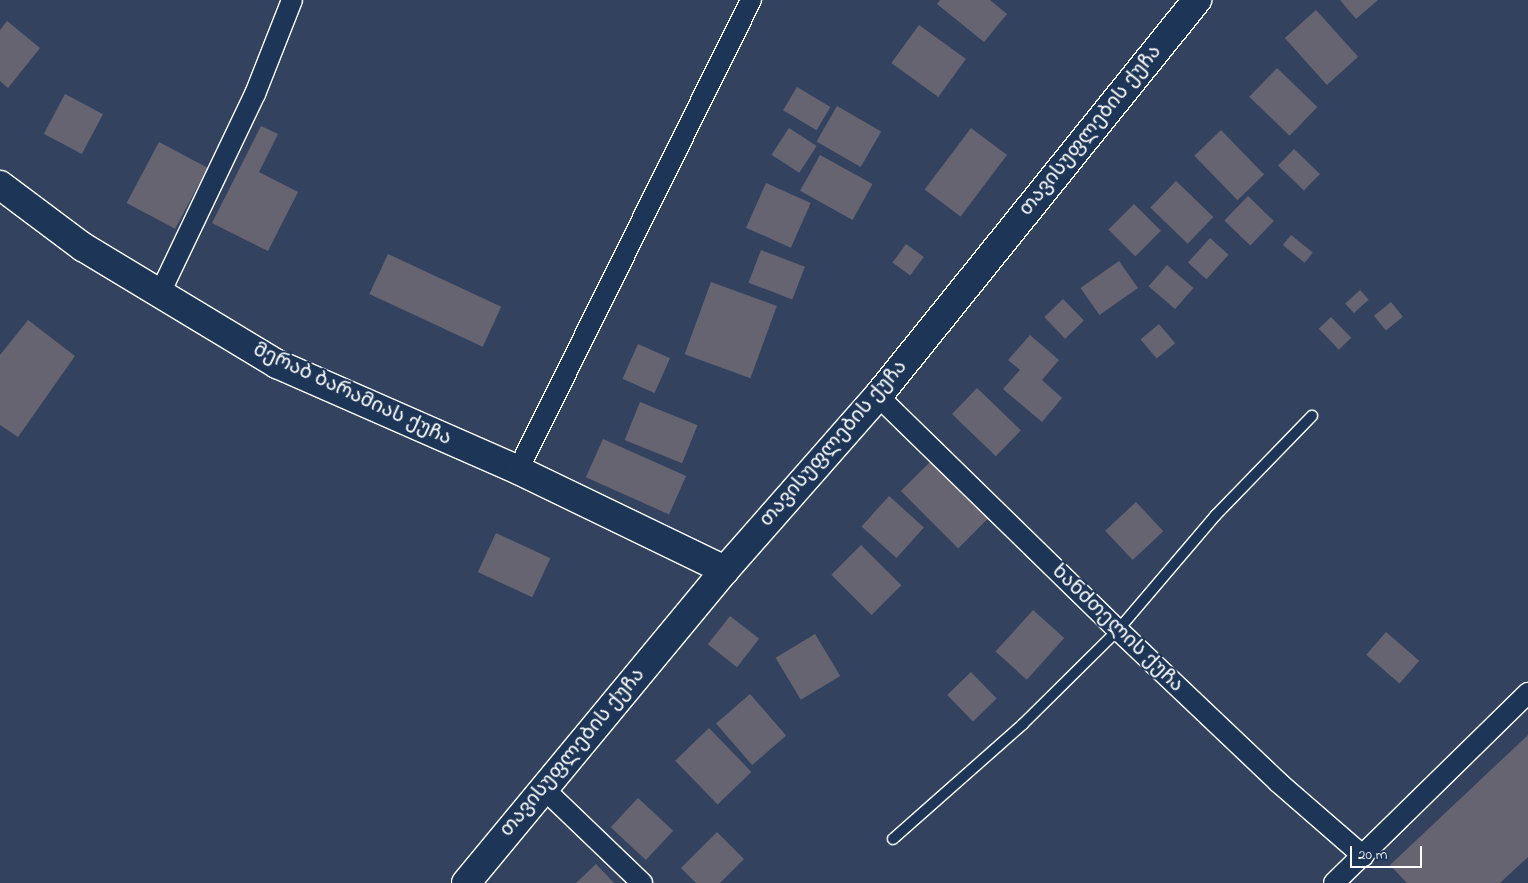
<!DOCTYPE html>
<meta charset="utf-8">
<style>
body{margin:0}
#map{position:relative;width:1528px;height:883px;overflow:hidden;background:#33435f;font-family:"Indie Flower","Noto Sans Georgian",sans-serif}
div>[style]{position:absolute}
.building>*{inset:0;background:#676471;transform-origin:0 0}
.roads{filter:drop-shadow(1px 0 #fff) drop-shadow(-1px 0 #fff) drop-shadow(0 1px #fff) drop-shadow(0 -1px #fff)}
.service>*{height:10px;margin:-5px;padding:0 5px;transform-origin:5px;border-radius:5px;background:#1d3557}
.minor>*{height:20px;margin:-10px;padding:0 10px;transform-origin:10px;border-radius:10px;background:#1d3557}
.secondary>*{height:28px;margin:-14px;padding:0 14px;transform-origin:14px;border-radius:14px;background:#1d3557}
span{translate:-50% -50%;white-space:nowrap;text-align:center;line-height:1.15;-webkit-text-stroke:4px #1d3557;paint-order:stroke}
.street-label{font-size:20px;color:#fff}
.scale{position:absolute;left:1350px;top:846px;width:72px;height:22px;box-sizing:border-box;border:2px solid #fff;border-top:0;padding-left:6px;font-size:15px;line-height:18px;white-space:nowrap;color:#fff;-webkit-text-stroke:4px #1d3557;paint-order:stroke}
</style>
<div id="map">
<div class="building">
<i style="clip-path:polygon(940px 0,990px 0,1007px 14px,984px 42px,937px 4px)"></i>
<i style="clip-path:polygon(1340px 0,1378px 0,1356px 19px)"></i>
<i style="left:1316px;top:10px;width:63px;height:42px;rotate:48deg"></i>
<i style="clip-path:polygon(7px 21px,40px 48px,8px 88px,0 81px,0 30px)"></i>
<i style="left:919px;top:25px;width:58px;height:47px;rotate:36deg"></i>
<i style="left:1277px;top:68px;width:56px;height:40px;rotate:44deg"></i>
<i style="left:797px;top:87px;width:39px;height:27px;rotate:31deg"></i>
<i style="left:65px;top:94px;width:43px;height:45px;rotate:28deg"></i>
<i style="left:837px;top:106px;width:51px;height:41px;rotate:30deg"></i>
<i style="clip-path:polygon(261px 126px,278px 134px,259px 172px,298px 192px,268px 251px,212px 223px)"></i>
<i style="left:789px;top:128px;width:33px;height:32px;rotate:33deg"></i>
<i style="left:971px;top:128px;width:45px;height:77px;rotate:37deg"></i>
<i style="left:1221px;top:130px;width:62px;height:37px;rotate:46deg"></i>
<i style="left:159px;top:142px;width:55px;height:69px;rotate:28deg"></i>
<i style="left:1294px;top:149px;width:36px;height:23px;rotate:44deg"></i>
<i style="left:820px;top:155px;width:60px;height:41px;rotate:29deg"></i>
<i style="left:1176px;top:181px;width:52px;height:37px;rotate:44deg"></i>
<i style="left:766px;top:183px;width:49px;height:49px;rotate:24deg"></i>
<i style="left:1248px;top:196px;width:36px;height:34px;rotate:44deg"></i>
<i style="left:1134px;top:204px;width:38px;height:36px;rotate:45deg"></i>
<i style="left:1291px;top:235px;width:28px;height:13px;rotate:39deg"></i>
<i style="left:1210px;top:238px;width:25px;height:33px;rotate:42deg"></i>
<i style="left:906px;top:244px;width:22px;height:23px;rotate:36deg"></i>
<i style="left:761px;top:250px;width:47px;height:35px;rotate:21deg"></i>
<i style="left:388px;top:254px;width:125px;height:44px;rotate:25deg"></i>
<i style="left:1119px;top:261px;width:33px;height:47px;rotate:55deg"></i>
<i style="left:1167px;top:265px;width:35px;height:28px;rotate:41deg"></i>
<i style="left:711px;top:282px;width:70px;height:77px;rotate:20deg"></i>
<i style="left:1360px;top:290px;width:13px;height:20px;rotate:48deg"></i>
<i style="left:1063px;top:299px;width:30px;height:26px;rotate:46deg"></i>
<i style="left:1391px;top:302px;width:19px;height:22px;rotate:51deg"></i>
<i style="left:1331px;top:317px;width:29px;height:17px;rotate:46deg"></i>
<i style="clip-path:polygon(28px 320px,75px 356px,18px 437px,0 425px,0 355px)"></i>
<i style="left:1159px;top:324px;width:25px;height:24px;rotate:50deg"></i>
<i style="clip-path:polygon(1030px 335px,1059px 360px,1042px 380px,1062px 398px,1042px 422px,1003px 389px,1020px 370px,1008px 360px)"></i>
<i style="left:638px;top:344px;width:35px;height:38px;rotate:24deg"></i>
<i style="left:977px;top:388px;width:61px;height:36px;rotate:44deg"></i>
<i style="left:640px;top:402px;width:62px;height:41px;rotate:22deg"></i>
<i style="left:603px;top:439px;width:91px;height:42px;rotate:24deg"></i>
<i style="left:932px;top:460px;width:81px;height:44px;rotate:45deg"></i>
<i style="left:889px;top:496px;width:47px;height:41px;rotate:42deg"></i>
<i style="left:1136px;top:502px;width:40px;height:42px;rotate:47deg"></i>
<i style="left:496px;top:533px;width:60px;height:43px;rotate:25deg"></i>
<i style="left:861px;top:545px;width:57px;height:42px;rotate:45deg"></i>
<i style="left:1033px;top:610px;width:42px;height:56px;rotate:42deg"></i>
<i style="left:730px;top:616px;width:37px;height:36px;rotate:38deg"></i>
<i style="left:1386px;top:632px;width:44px;height:30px;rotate:41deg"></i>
<i style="left:815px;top:634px;width:49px;height:46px;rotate:59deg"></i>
<i style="left:971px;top:672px;width:37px;height:33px;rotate:46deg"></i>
<i style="left:750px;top:694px;width:55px;height:45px;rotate:49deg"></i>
<i style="left:709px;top:728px;width:61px;height:47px;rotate:46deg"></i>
<i style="clip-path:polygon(1528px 735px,1528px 857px,1500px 883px,1407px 883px,1390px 865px)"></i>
<i style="left:638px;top:798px;width:48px;height:40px;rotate:43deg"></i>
<i style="clip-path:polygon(717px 832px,744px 859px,720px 883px,696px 883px,681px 868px)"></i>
<i style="clip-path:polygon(596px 864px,614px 883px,576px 883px)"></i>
</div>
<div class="roads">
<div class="service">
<i style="left:893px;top:839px;width:174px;rotate:-41.5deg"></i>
<i style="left:1023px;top:724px;width:134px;rotate:-44.7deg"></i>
<i style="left:1118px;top:630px;width:151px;rotate:-49.6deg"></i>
<i style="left:1216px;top:515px;width:138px;rotate:-45.9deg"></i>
</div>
<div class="minor">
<i style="left:160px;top:293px;width:221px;rotate:-64.5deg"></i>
<i style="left:255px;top:94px;width:101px;rotate:-68.5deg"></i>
<i style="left:878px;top:396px;width:335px;rotate:44.3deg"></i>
<i style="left:1118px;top:630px;width:221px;rotate:43.5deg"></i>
<i style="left:1278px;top:782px;width:113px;rotate:41deg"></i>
<i style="left:518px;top:470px;width:525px;rotate:-63.63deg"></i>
<i style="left:544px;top:789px;width:136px;rotate:43.8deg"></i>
<i style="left:1334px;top:883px;width:272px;rotate:-44.4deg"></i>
</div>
<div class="secondary">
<i style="left:0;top:185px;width:104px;rotate:36.8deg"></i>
<i style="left:83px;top:247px;width:227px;rotate:31.1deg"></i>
<i style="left:277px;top:364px;width:263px;rotate:23.7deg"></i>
<i style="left:518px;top:470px;width:230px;rotate:25.8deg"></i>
<i style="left:466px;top:883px;width:406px;rotate:-50.4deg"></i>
<i style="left:725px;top:570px;width:232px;rotate:-48.7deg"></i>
<i style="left:878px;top:396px;width:509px;rotate:-51.15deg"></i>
</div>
</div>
<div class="street-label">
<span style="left:1091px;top:131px;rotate:-51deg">თავისუფლების ქუჩა</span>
<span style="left:352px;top:395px;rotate:25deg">მერაბ ბარამიას ქუჩა</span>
<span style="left:834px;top:444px;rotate:-49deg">თავისუფლების ქუჩა</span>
<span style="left:1117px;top:629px;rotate:44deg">ხანძთელის ქუჩა</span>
<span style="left:573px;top:753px;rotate:-50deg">თავისუფლების ქუჩა</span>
</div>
<div class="scale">20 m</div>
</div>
